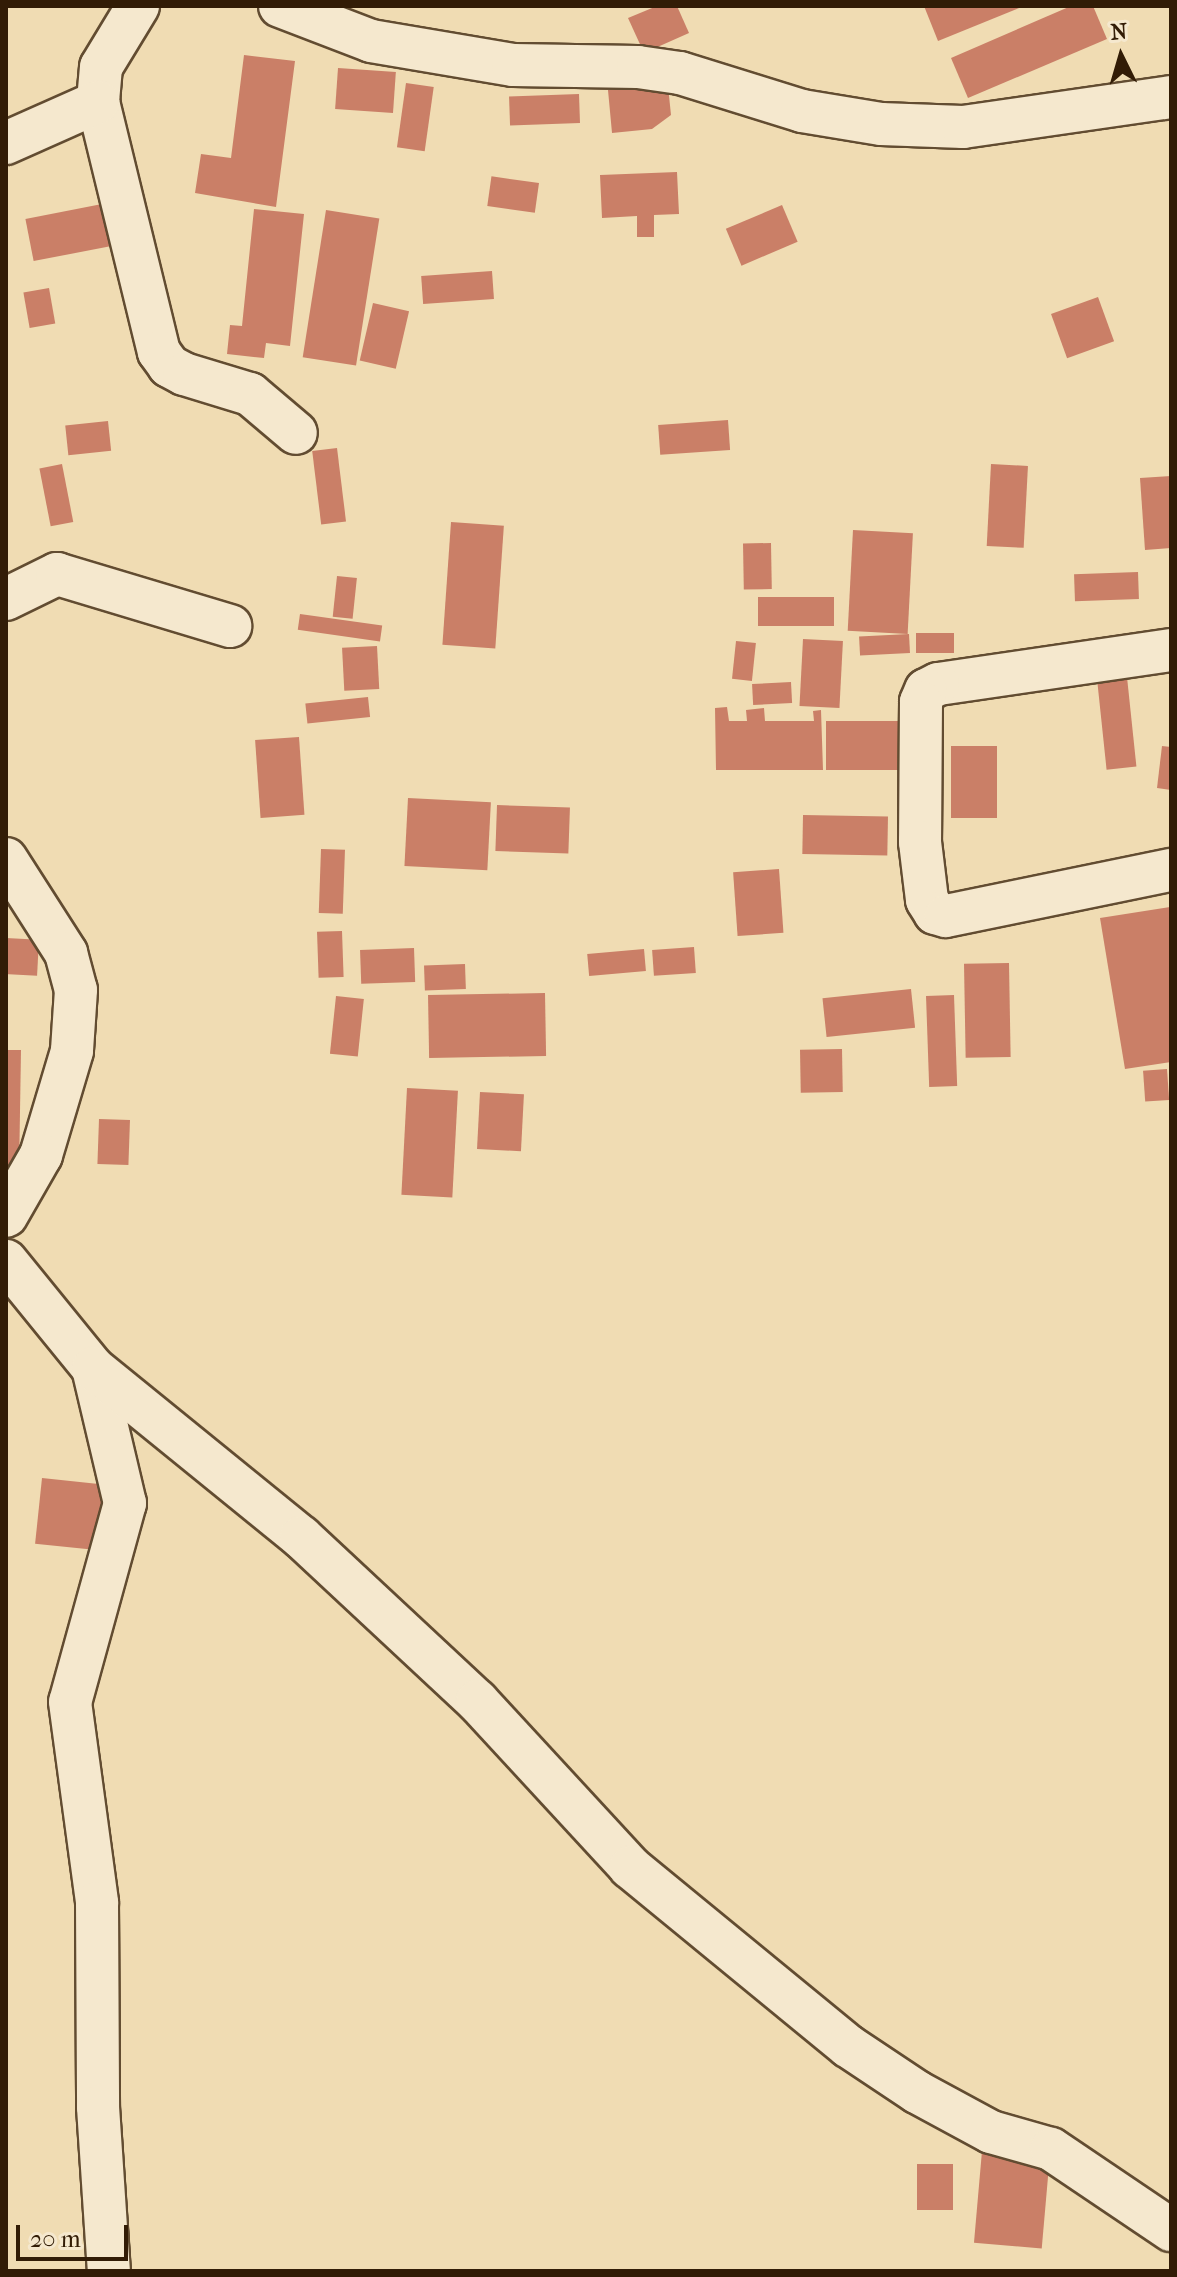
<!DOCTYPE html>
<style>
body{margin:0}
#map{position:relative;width:1177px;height:2277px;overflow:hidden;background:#f0dcb3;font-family:"IM FELL French Canon",serif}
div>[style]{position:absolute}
.building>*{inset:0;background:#ca7f67;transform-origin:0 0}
.roads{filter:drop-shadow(2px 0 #624c31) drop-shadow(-2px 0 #624c31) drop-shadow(0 2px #624c31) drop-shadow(0 -2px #624c31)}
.street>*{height:42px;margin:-21px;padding:0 21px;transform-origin:21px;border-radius:21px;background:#f5e8ce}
span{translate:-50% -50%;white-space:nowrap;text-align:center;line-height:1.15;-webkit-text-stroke:6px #f5e8ce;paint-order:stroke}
.frame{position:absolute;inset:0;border:8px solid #321c06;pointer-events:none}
.north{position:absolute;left:1081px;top:16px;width:80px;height:80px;-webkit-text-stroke:6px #f5e8ce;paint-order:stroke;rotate:355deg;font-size:22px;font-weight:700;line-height:32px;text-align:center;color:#321c06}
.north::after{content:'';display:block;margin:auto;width:28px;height:36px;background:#321c06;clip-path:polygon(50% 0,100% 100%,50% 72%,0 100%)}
.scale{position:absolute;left:16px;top:2225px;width:112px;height:36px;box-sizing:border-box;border:4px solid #321c06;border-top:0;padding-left:10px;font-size:24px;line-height:28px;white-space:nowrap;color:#321c06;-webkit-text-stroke:6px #f5e8ce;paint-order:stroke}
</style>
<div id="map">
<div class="building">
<i style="clip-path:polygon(657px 6px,677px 6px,689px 33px,644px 53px,628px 18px)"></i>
<i style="clip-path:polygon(924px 6px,1024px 6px,938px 41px)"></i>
<i style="clip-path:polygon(1071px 6px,1093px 6px,1107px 39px,968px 98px,951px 58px)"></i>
<i style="clip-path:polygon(244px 55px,295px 61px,276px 207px,195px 193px,201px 154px,231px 158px)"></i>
<i style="left:338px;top:68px;width:58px;height:41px;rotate:4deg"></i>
<i style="left:406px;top:83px;width:28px;height:65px;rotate:8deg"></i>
<i style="clip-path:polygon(668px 86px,671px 115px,652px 129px,612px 133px,608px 90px)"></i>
<i style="left:579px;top:94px;width:29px;height:70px;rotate:88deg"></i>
<i style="clip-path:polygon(677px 172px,679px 214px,654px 215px,654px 237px,637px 237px,637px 216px,602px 218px,600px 175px)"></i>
<i style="left:539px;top:183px;width:30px;height:48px;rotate:98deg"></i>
<i style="left:102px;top:204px;width:43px;height:78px;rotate:79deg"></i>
<i style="left:782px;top:205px;width:40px;height:61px;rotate:67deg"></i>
<i style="clip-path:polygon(254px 209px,304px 214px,290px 346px,266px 343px,264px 358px,227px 354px,230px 325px,242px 326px)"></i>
<i style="left:326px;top:210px;width:54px;height:149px;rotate:9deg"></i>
<i style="left:492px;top:271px;width:28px;height:71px;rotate:86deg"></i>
<i style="left:49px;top:288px;width:36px;height:26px;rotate:80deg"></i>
<i style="left:1098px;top:297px;width:47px;height:50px;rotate:70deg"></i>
<i style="left:373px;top:303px;width:37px;height:59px;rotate:13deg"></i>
<i style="left:728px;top:420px;width:30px;height:70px;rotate:86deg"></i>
<i style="left:108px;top:421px;width:30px;height:43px;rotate:84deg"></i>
<i style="left:337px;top:448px;width:74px;height:25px;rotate:83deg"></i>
<i style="left:62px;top:464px;width:59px;height:23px;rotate:79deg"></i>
<i style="left:991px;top:464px;width:37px;height:82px;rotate:3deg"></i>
<i style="clip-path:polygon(1171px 476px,1171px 548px,1145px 550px,1140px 478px)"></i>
<i style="left:451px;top:522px;width:53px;height:123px;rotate:4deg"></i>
<i style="left:853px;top:530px;width:60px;height:101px;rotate:3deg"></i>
<i style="left:771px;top:543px;width:46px;height:28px;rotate:89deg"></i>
<i style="left:1138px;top:572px;width:27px;height:64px;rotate:88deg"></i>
<i style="left:337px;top:576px;width:20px;height:41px;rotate:6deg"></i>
<i style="left:834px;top:597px;width:29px;height:76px;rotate:90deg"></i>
<i style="left:300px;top:614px;width:83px;height:16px;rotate:8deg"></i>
<i style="left:916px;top:633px;width:38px;height:20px"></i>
<i style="left:909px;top:634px;width:19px;height:50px;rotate:87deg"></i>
<i style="left:803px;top:639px;width:40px;height:67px;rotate:3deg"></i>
<i style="left:736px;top:641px;width:20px;height:38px;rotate:6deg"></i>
<i style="left:377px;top:646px;width:43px;height:35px;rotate:87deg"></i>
<i style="left:1127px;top:677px;width:90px;height:30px;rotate:84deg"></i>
<i style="left:791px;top:682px;width:21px;height:39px;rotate:87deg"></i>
<i style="left:368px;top:697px;width:20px;height:63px;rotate:84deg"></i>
<i style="clip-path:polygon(727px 707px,729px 721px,747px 721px,746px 710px,764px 708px,765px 721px,814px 721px,813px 711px,821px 710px,823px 770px,716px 770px,715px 708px)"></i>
<i style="left:826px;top:721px;width:91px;height:49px"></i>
<i style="left:299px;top:737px;width:78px;height:44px;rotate:86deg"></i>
<i style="left:951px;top:746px;width:46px;height:72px"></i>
<i style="clip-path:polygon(1162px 746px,1171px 747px,1171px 790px,1157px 788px)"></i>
<i style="left:408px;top:798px;width:83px;height:68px;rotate:3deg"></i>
<i style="left:497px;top:805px;width:73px;height:46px;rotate:2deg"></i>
<i style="left:803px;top:815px;width:85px;height:39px;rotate:1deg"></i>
<i style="left:321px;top:849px;width:24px;height:64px;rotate:2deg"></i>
<i style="left:779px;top:869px;width:64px;height:46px;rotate:86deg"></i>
<i style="clip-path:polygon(1170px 907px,1171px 1062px,1125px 1069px,1100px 918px)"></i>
<i style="left:342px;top:931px;width:46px;height:25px;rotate:88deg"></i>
<i style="left:6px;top:938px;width:33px;height:36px;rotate:3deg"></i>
<i style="left:694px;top:947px;width:26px;height:42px;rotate:86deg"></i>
<i style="left:414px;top:948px;width:34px;height:54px;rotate:88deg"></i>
<i style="left:644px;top:949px;width:22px;height:57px;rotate:85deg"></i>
<i style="left:1009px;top:963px;width:94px;height:45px;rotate:89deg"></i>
<i style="left:465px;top:964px;width:25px;height:41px;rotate:88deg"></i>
<i style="left:911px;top:989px;width:39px;height:89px;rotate:84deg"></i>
<i style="left:545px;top:993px;width:63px;height:117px;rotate:89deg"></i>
<i style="left:954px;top:995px;width:91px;height:28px;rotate:88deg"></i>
<i style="left:336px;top:996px;width:28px;height:58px;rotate:6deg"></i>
<i style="left:842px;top:1049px;width:43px;height:42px;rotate:89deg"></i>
<i style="clip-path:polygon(6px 1050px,21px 1050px,19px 1173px,6px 1172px)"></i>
<i style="left:1167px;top:1069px;width:31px;height:24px;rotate:86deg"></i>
<i style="left:407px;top:1088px;width:51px;height:107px;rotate:3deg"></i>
<i style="left:480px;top:1092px;width:44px;height:57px;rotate:3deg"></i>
<i style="left:99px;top:1119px;width:31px;height:45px;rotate:2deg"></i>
<i style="left:42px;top:1478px;width:64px;height:66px;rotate:6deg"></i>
<i style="left:982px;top:2151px;width:68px;height:92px;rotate:5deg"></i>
<i style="left:917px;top:2164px;width:36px;height:46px"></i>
</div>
<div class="roads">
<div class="street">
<i style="left:138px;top:6px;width:71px;rotate:121.2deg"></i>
<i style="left:101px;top:67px;width:35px;rotate:95deg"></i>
<i style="left:98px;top:102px;width:257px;rotate:76.3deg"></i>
<i style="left:159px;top:352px;width:17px;rotate:54deg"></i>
<i style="left:169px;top:366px;width:17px;rotate:28deg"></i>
<i style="left:184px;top:374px;width:69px;rotate:16.9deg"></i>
<i style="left:250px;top:394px;width:60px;rotate:40.3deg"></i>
<i style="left:280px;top:6px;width:97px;rotate:21deg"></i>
<i style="left:371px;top:41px;width:144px;rotate:9.6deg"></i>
<i style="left:513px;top:65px;width:125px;rotate:0.9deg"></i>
<i style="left:638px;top:67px;width:42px;rotate:8.1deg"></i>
<i style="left:680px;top:73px;width:128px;rotate:17.3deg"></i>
<i style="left:802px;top:111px;width:80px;rotate:9.3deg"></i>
<i style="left:881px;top:124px;width:82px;rotate:2.1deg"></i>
<i style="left:963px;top:127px;width:210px;rotate:-8.2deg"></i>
<i style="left:6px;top:143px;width:101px;rotate:-24deg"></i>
<i style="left:6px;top:599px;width:57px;rotate:-26.1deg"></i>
<i style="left:57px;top:574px;width:181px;rotate:16.7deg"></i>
<i style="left:1171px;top:650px;width:235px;rotate:171.7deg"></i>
<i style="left:938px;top:684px;width:13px;rotate:153deg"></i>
<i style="left:926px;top:690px;width:13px;rotate:113deg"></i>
<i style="left:921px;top:702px;width:140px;rotate:90.4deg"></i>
<i style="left:920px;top:842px;width:58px;rotate:83.1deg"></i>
<i style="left:927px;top:900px;width:15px;rotate:58deg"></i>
<i style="left:935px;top:913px;width:11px;rotate:15deg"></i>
<i style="left:946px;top:916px;width:230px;rotate:-11.6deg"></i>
<i style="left:6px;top:859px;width:112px;rotate:57.4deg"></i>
<i style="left:66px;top:953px;width:38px;rotate:75deg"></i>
<i style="left:76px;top:990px;width:61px;rotate:93.8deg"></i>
<i style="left:72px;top:1051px;width:109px;rotate:106.6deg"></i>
<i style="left:41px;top:1155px;width:70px;rotate:119.8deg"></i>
<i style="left:6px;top:1261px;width:138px;rotate:50.9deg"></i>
<i style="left:93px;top:1368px;width:139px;rotate:76.7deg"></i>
<i style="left:125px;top:1503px;width:206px;rotate:105.4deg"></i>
<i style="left:70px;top:1702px;width:203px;rotate:82.3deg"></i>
<i style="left:97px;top:1903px;width:204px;rotate:89.7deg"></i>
<i style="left:98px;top:2107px;width:164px;rotate:86.2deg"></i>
<i style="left:93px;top:1368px;width:268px;rotate:39.1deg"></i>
<i style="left:301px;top:1537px;width:241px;rotate:43deg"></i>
<i style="left:477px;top:1701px;width:226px;rotate:47.3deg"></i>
<i style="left:630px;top:1867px;width:282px;rotate:39.4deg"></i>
<i style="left:848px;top:2046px;width:83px;rotate:33.7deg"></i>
<i style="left:917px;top:2092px;width:84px;rotate:28.4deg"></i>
<i style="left:991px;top:2132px;width:62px;rotate:15.8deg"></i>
<i style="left:1051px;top:2149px;width:145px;rotate:34deg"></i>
</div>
</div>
<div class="frame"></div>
<div class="north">N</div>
<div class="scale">20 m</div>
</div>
